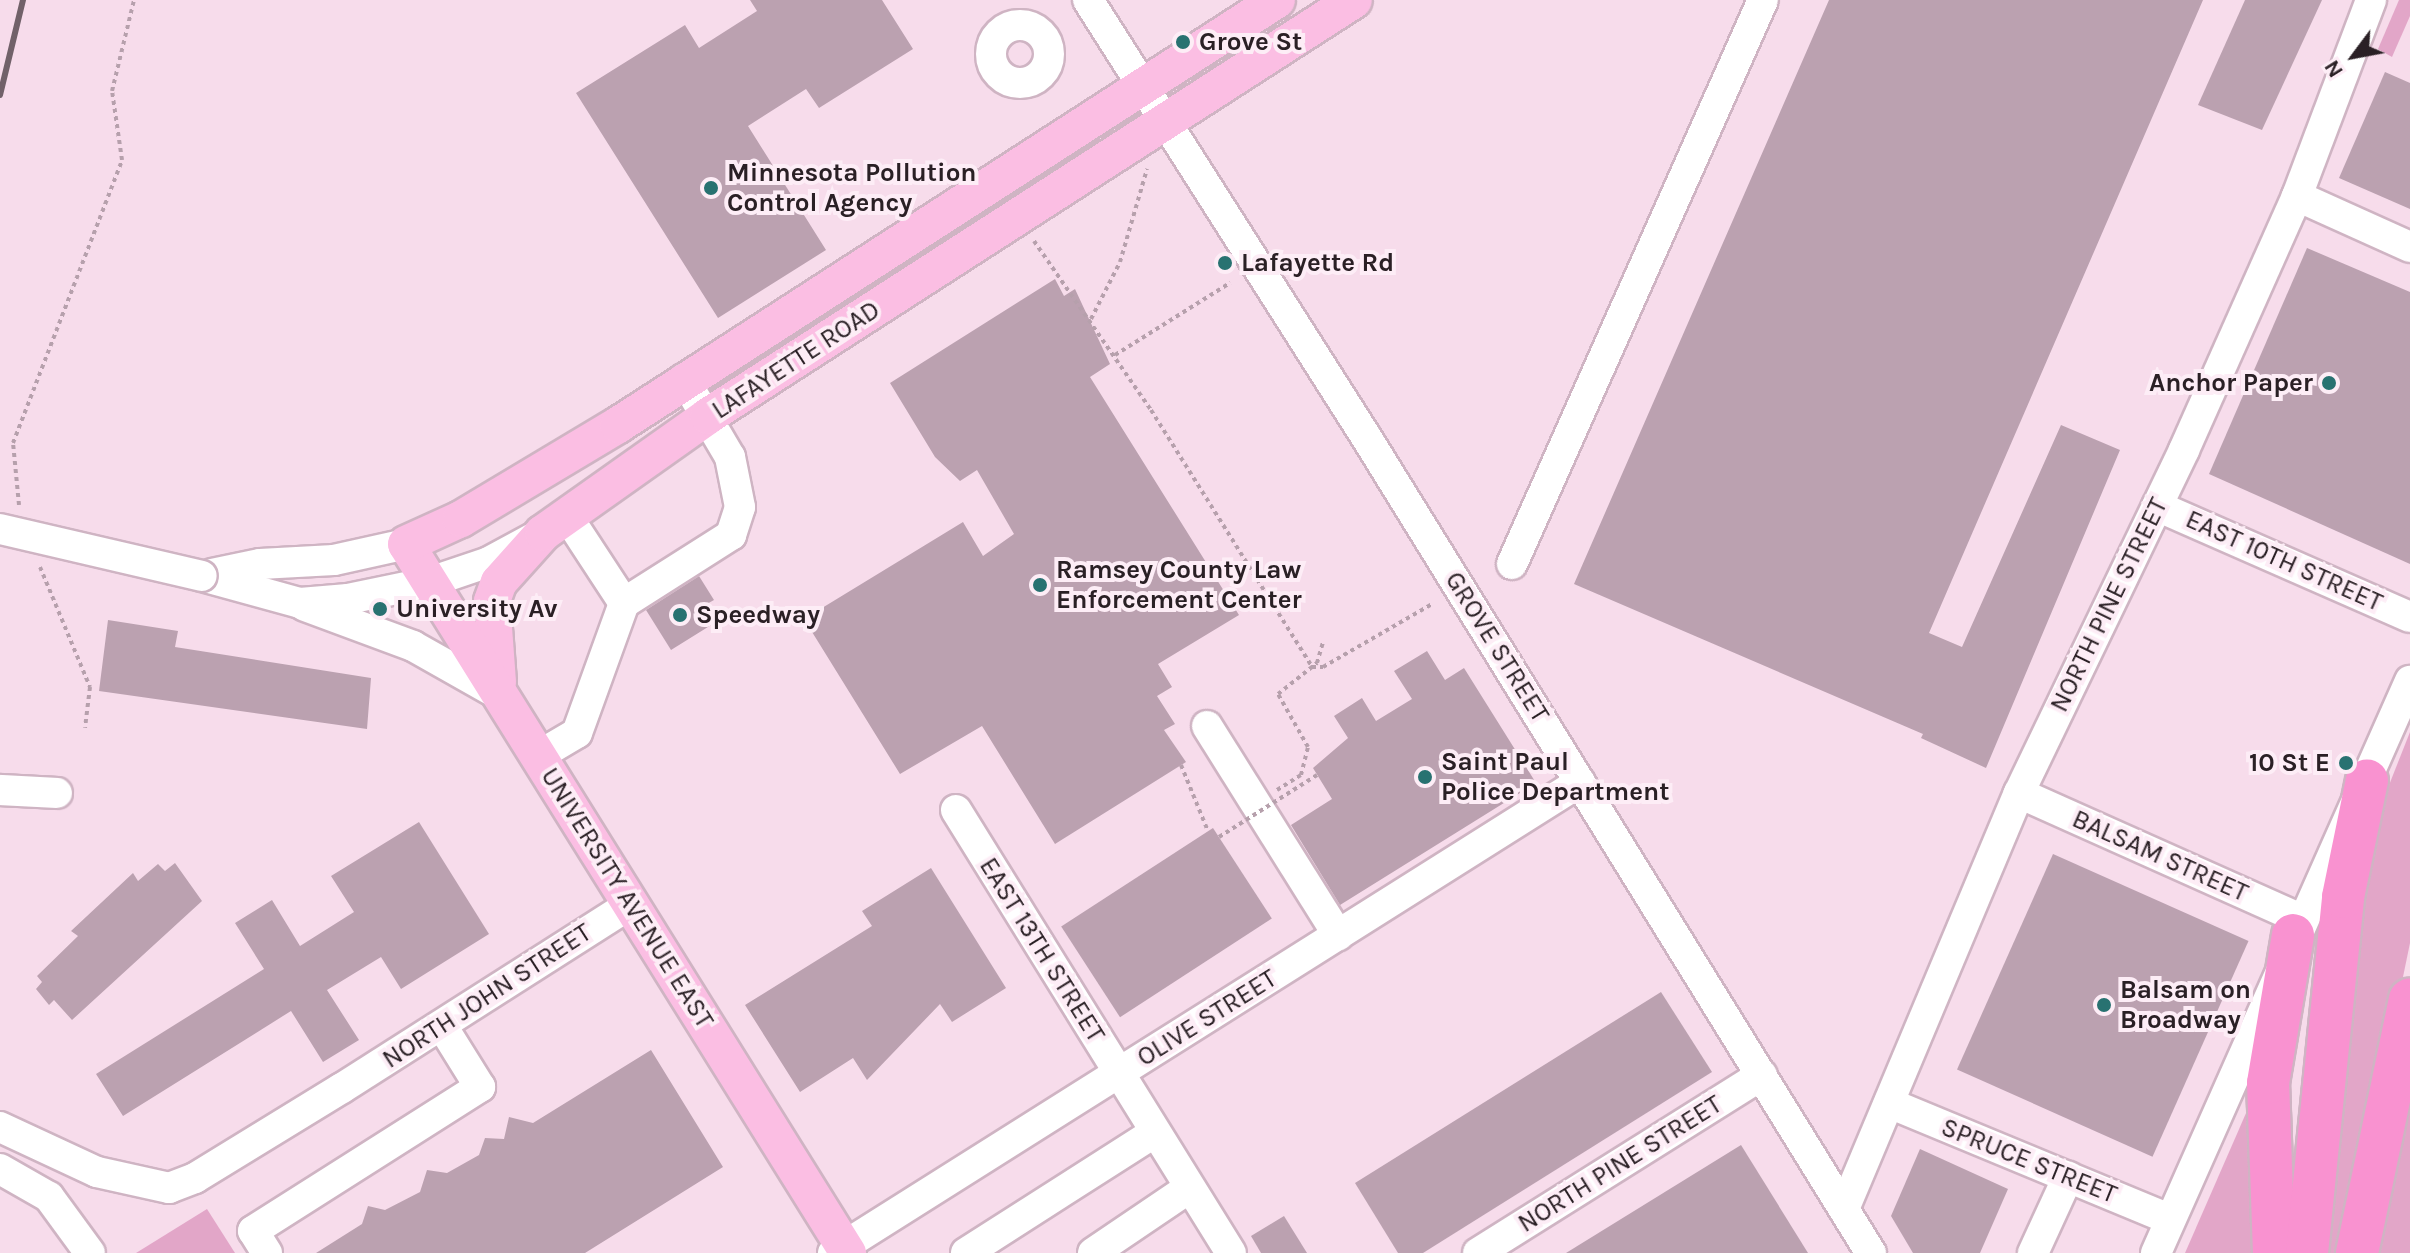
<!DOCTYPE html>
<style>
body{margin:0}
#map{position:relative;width:2410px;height:1253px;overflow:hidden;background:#f7dceb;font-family:Karla,sans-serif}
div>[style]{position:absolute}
.green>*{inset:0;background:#e2a6c8}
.building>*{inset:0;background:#bba1b0;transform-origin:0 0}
.path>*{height:4px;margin-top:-2px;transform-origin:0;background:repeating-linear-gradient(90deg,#b6a0ac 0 4px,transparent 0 8px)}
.roads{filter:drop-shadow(2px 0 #cfb4c3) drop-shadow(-2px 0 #cfb4c3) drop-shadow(0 2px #cfb4c3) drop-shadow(0 -2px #cfb4c3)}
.minor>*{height:30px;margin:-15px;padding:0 15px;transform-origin:15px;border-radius:15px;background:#fff}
.minor>.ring{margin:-15px;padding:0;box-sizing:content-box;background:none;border:30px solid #fff;border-radius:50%}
.major>*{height:36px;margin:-18px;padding:0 18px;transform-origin:18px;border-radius:18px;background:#fbbee3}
.highway>*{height:42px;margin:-21px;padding:0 21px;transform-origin:21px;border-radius:21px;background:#f992d0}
.rail>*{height:6px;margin:-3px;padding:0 3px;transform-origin:3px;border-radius:3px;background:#716169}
.path-bridge>*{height:4px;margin-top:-2px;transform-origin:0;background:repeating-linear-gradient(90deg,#b6a0ac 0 4px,transparent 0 8px)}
.bridges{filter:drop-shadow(2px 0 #cfb4c3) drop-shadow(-2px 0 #cfb4c3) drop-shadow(0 2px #cfb4c3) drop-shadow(0 -2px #cfb4c3)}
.minor-bridge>*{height:30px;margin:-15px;padding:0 15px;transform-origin:15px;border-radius:15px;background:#fff}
.dots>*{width:22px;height:22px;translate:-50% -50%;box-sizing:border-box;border:4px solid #fdedf6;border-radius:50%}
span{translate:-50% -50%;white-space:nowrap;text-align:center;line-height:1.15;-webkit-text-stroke:8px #fdedf6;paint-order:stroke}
.poi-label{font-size:26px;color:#2a2025;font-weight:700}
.left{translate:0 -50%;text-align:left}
.right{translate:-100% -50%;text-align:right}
.street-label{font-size:26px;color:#2a2025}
.north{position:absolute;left:2314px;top:16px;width:80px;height:80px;-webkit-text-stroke:6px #fdedf6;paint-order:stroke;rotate:238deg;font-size:22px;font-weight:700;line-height:32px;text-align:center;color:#2a2025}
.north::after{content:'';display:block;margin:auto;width:28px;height:36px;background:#2a2025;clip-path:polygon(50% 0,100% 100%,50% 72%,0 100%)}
</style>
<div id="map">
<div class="green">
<i style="clip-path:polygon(2399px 0,2410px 0,2410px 16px,2392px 57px,2378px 49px)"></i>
<i style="clip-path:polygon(2410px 732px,2410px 943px,2346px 1253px,2326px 1253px,2344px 1033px,2376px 818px)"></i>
<i style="clip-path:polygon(2410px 1054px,2410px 1253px,2370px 1253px)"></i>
<i style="clip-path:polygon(2250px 1104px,2266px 1253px,2185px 1253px)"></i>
<i style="clip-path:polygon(207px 1209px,235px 1253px,136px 1253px)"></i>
</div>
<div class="building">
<i style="clip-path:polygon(750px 0,882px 0,913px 49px,819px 108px,806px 89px,748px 126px,826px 250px,718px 318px,576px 93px,685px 25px,699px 48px,757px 11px)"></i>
<i style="clip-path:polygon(1829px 0,2203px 0,1929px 633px,1962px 647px,2061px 425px,2120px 450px,1986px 768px,1921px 738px,1923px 734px,1574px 584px)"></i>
<i style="clip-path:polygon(2245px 0,2322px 0,2262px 130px,2198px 105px)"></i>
<i style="clip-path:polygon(2385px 72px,2410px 83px,2410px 209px,2339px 178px)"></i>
<i style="clip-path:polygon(2307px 248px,2410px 292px,2410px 564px,2209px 474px)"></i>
<i style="clip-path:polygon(1055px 279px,1064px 296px,1075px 289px,1110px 364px,1090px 377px,1239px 615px,1158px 664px,1172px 687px,1157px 696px,1175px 724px,1164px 730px,1186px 762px,1055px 844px,982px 726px,900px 774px,804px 619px,963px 522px,983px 556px,1014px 534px,977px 470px,960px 481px,935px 457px,890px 383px)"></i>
<i style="clip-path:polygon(699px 576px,714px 600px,705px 605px,716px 622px,671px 650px,646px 610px)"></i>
<i style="clip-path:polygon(108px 620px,178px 631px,175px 647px,371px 678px,367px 729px,99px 691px)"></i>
<i style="clip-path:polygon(1427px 651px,1445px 680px,1464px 668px,1536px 783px,1340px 905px,1291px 825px,1332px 799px,1313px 768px,1348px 738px,1334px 716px,1362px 698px,1376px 721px,1412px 699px,1394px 671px)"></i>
<i style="clip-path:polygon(419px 822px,489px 934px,401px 989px,381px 957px,327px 990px,359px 1040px,323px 1062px,291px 1011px,123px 1116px,96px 1074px,264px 969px,235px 923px,272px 900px,300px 946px,354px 912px,331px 876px)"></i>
<i style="left:1213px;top:828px;width:108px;height:181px;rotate:57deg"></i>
<i style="left:2053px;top:854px;width:214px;height:236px;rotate:24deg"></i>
<i style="clip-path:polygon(175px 863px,202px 901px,72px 1020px,54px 1000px,49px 1005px,36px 989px,42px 982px,37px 976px,78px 936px,71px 931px,133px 873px,138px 881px,158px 864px,165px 871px)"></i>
<i style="clip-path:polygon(931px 868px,1006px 988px,952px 1022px,940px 1004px,867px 1080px,853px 1058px,800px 1092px,745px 1005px,872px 926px,862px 911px)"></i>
<i style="clip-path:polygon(1661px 992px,1712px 1072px,1423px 1253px,1398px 1253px,1355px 1183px)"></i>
<i style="clip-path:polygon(651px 1050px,723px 1167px,585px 1253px,316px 1253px,362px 1224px,368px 1206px,385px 1210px,420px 1192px,427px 1170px,447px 1173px,479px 1155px,485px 1138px,504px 1139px,509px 1117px,533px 1123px)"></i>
<i style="clip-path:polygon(1741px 1145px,1808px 1253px,1566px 1253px)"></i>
<i style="clip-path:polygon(1920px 1149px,2008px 1189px,1980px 1253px,1913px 1253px,1891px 1216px)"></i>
<i style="clip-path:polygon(1284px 1216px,1307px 1253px,1261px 1253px,1251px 1236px)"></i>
</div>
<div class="path">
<i style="left:1034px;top:241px;width:206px;rotate:55.3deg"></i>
<i style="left:1151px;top:410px;width:303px;rotate:57.9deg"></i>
<i style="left:1312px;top:667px;width:11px"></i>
<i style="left:1323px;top:667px;width:126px;rotate:-30deg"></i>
<i style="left:1091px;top:319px;width:64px;rotate:-63deg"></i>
<i style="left:1120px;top:262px;width:97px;rotate:-73.8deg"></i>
<i style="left:1115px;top:355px;width:136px;rotate:-32.1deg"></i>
<i style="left:19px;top:505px;width:62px;rotate:-95.5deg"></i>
<i style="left:13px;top:443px;width:303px;rotate:-68.9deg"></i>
<i style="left:122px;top:160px;width:70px;rotate:-98.2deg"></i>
<i style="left:112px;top:91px;width:94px;rotate:-76.4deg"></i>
<i style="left:40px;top:567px;width:130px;rotate:67.4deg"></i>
<i style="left:90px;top:687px;width:41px;rotate:97deg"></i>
<i style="left:1181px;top:765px;width:71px;rotate:67.8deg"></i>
<i style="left:1277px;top:790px;width:28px;rotate:-32deg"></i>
<i style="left:1301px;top:775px;width:29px;rotate:-76deg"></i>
<i style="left:1308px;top:747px;width:61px;rotate:-119.5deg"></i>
<i style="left:1278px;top:694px;width:50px;rotate:-38.5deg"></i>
<i style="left:1317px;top:663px;width:22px;rotate:-74deg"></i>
</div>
<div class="roads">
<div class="minor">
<i style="left:1088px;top:0;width:522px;rotate:57.53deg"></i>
<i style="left:1368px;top:440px;width:956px;rotate:58.26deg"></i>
<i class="ring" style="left:991px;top:25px;width:28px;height:28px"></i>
<i style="left:2297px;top:196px;width:124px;rotate:24.3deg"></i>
<i style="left:2157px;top:506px;width:276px;rotate:23.7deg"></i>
<i style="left:567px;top:516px;width:104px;rotate:56.8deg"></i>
<i style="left:624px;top:603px;width:127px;rotate:-32.4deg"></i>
<i style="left:731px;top:535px;width:29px;rotate:-72deg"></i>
<i style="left:740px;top:507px;width:51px;rotate:-101.3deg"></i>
<i style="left:730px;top:457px;width:91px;rotate:-120.5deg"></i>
<i style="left:1512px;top:564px;width:617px;rotate:-66.01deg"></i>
<i style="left:212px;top:574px;width:49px;rotate:-11.8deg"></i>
<i style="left:260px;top:564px;width:74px;rotate:-3.1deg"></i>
<i style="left:334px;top:560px;width:74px;rotate:-12.5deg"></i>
<i style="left:202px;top:576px;width:102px;rotate:15.4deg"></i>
<i style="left:300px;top:603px;width:48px;rotate:-4.8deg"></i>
<i style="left:348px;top:599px;width:84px;rotate:-11.7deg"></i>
<i style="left:430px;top:582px;width:62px;rotate:-18.7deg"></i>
<i style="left:489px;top:562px;width:50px;rotate:-28.6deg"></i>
<i style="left:305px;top:606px;width:115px;rotate:20.3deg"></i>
<i style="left:413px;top:646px;width:100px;rotate:29.4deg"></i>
<i style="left:1207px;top:726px;width:247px;rotate:57.9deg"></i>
<i style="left:538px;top:756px;width:45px;rotate:-30.5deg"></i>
<i style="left:577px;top:733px;width:138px;rotate:-70.1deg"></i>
<i style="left:0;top:790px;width:57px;rotate:3deg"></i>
<i style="left:2019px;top:793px;width:309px;rotate:24.1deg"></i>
<i style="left:956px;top:810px;width:521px;rotate:58.17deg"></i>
<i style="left:1889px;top:1103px;width:303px;rotate:22.5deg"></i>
<i style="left:0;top:1127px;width:107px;rotate:24.9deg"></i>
<i style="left:97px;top:1172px;width:74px;rotate:12.5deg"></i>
<i style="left:169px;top:1188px;width:28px;rotate:-21deg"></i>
<i style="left:195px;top:1178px;width:172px;rotate:-31.5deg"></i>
<i style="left:342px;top:1088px;width:343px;rotate:-32.5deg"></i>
<i style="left:0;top:1169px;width:56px;rotate:29.7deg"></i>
<i style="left:49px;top:1197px;width:69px;rotate:53.8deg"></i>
<i style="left:1844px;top:1209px;width:451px;rotate:-67.2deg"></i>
<i style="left:2019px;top:793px;width:381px;rotate:-64.3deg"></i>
<i style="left:2184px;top:450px;width:278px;rotate:-66deg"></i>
<i style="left:2297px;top:196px;width:210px;rotate:-69.3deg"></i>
<i style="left:267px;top:1253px;width:26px;rotate:-122deg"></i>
<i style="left:253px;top:1231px;width:269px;rotate:-32.4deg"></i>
<i style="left:480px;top:1087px;width:72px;rotate:-121.9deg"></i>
<i style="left:833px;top:1253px;width:883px;rotate:-32.23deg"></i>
<i style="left:966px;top:1253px;width:224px;rotate:-32.6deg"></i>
<i style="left:1093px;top:1253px;width:116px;rotate:-34.1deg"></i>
<i style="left:1478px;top:1253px;width:335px;rotate:-32.1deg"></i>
<i style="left:2033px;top:1253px;width:84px;rotate:-65.3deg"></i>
<i style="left:2156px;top:1253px;width:626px;rotate:-66.06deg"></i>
</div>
<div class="major">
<i style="left:498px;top:682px;width:81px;rotate:-94.2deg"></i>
<i style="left:492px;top:601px;width:20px;rotate:-70deg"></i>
<i style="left:499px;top:582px;width:66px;rotate:-48.1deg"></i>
<i style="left:543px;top:533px;width:202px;rotate:-35.3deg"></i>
<i style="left:708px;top:416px;width:768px;rotate:-32.78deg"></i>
<i style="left:848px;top:1253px;width:835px;rotate:-121.94deg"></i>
<i style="left:406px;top:544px;width:60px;rotate:-24.4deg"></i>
<i style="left:461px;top:519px;width:183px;rotate:-30.9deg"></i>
<i style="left:618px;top:425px;width:784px;rotate:-32.82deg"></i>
</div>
<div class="highway">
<i style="left:2274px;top:1253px;width:170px;rotate:-92deg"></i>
<i style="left:2268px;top:1083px;width:150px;rotate:-80.4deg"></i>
<i style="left:2307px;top:1253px;width:358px;rotate:-84.2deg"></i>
<i style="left:2343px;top:897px;width:119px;rotate:-78.4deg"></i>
<i style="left:2357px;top:1253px;width:259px;rotate:-78.2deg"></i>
</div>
</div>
<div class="rail">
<i style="left:0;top:95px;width:98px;rotate:-76.4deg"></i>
</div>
<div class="path-bridge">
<i style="left:1219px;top:837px;width:116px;rotate:-32.3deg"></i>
</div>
<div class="bridges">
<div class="minor-bridge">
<i style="left:0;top:529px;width:207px;rotate:13.1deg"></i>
</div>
</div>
<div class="dots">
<i style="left:1183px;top:42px;background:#287271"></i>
<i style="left:711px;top:188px;background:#287271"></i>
<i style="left:1225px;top:263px;background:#287271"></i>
<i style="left:2329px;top:383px;background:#287271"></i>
<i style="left:1040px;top:585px;background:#287271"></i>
<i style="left:380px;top:609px;background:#287271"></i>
<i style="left:680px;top:615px;background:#287271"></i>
<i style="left:2346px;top:763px;background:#287271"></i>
<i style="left:1425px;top:777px;background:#287271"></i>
<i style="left:2104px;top:1005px;background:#287271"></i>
</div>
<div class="poi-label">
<span class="left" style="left:1199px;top:42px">Grove St</span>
<span class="left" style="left:727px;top:188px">Minnesota Pollution<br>Control Agency</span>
<span class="left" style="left:1241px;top:263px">Lafayette Rd</span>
<span class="right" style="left:2313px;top:383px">Anchor Paper</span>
<span class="left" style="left:1056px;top:585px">Ramsey County Law<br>Enforcement Center</span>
<span class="left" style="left:396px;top:609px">University Av</span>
<span class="left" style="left:696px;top:615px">Speedway</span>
<span class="left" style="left:1441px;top:777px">Saint Paul<br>Police Department</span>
<span class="right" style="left:2330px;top:763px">10 St E</span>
<span class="left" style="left:2120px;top:1005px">Balsam on<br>Broadway</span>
</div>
<div class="street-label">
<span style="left:796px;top:360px;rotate:-33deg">LAFAYETTE ROAD</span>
<span style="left:2284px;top:561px;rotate:24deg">EAST 10TH STREET</span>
<span style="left:2109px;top:605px;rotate:-64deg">NORTH PINE STREET</span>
<span style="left:1497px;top:647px;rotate:58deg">GROVE STREET</span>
<span style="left:2160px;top:856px;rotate:24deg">BALSAM STREET</span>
<span style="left:627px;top:898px;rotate:58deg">UNIVERSITY AVENUE EAST</span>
<span style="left:1042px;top:950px;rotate:58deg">EAST 13TH STREET</span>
<span style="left:487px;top:996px;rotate:-33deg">NORTH JOHN STREET</span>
<span style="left:1207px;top:1018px;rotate:-32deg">OLIVE STREET</span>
<span style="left:2029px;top:1161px;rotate:22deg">SPRUCE STREET</span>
<span style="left:1620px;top:1164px;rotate:-32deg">NORTH PINE STREET</span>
</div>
<div class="north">N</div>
</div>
